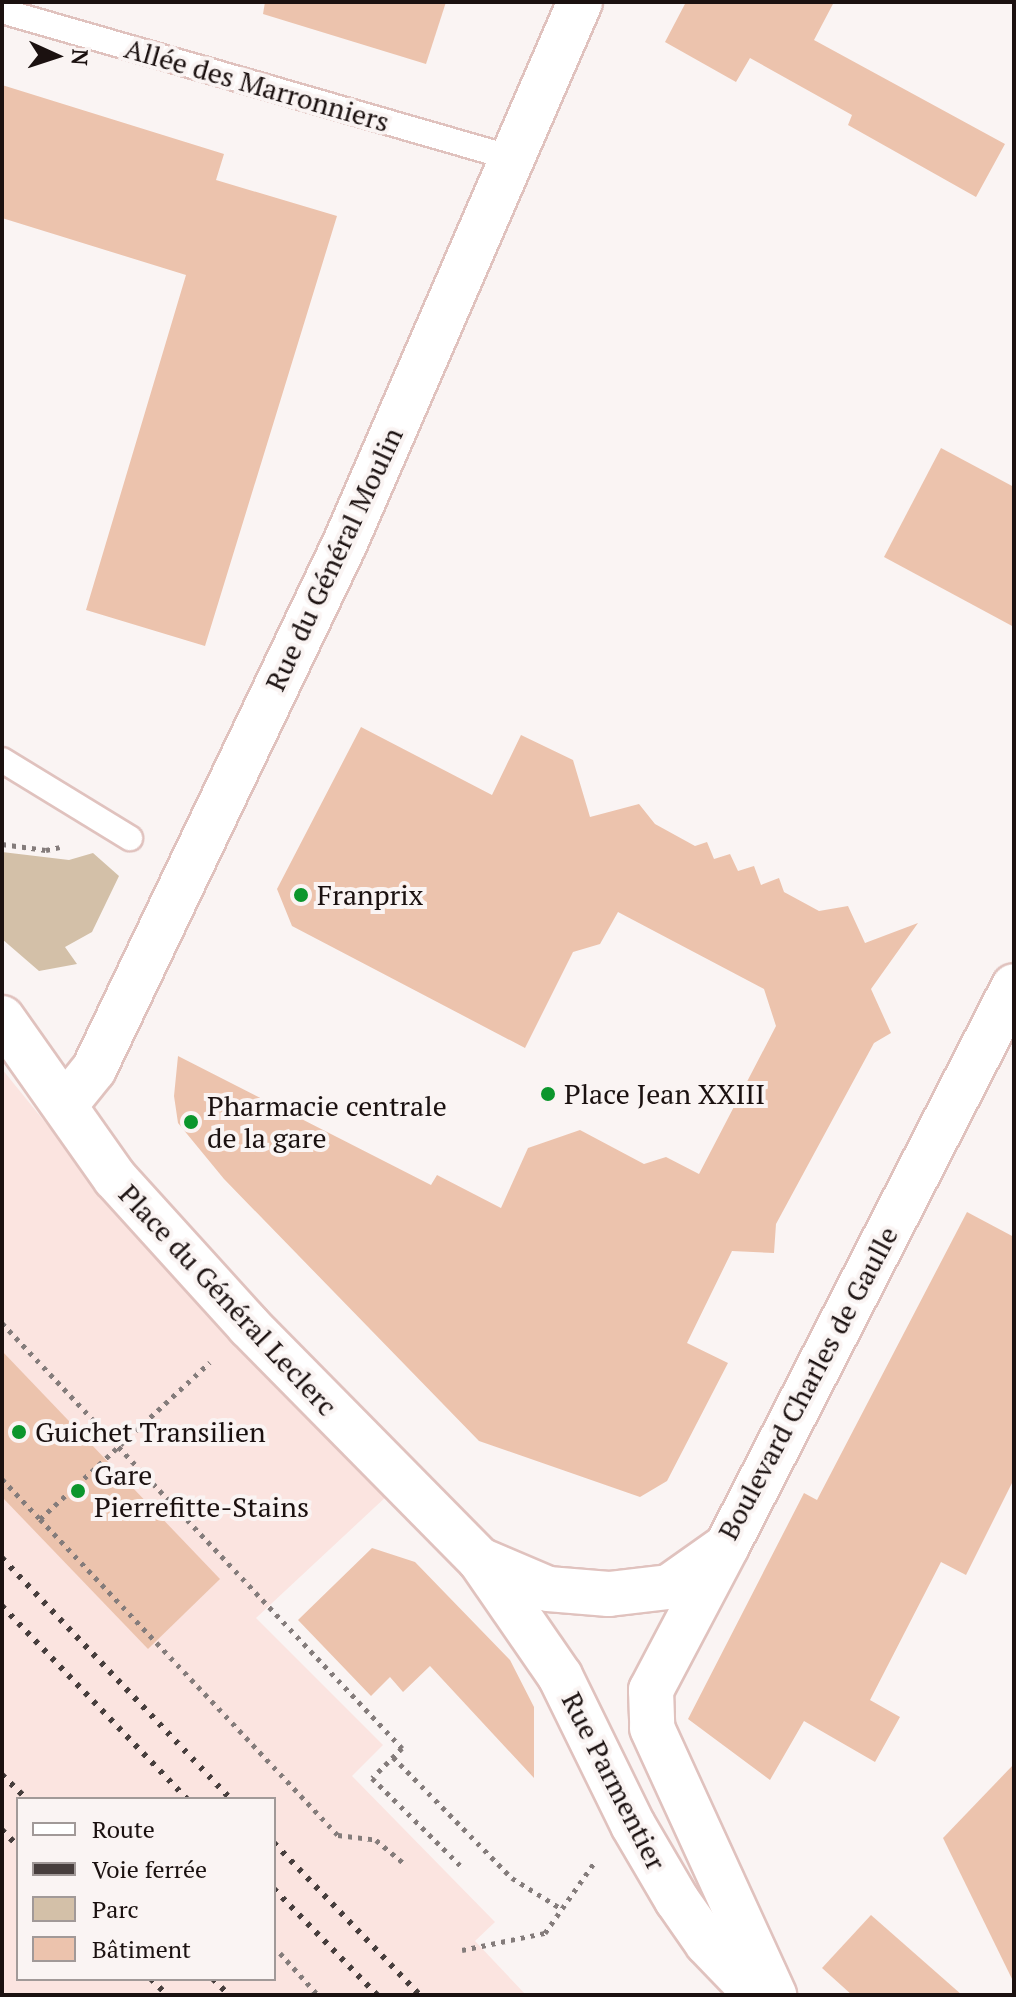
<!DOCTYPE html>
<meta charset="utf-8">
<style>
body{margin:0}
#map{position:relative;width:1016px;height:1997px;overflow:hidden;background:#faf4f3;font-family:"PT Serif",serif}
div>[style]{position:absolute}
.built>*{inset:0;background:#fbe4e0}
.green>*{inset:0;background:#d3c0a8}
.building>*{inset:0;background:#ecc3ad}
.path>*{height:5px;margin-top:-2.5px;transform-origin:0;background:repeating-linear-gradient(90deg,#847c7b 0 4px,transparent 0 10px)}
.roads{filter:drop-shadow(2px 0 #e0c2be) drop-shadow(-2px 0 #e0c2be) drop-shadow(0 2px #e0c2be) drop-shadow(0 -2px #e0c2be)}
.lane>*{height:24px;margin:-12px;padding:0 12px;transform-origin:12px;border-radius:12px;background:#fff}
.street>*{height:44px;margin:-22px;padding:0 22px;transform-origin:22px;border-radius:22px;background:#fff}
.secondary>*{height:44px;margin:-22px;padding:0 22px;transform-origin:22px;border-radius:22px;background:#fff}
.rail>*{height:6px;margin-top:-3px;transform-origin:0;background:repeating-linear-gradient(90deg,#473e3d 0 4px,transparent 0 12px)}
.dots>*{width:22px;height:22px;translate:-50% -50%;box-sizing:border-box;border:4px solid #faf4f3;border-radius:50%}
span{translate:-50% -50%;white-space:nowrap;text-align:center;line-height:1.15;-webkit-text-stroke:8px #faf4f3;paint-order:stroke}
.street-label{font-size:28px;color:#1b1110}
.poi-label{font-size:28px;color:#1b1110}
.left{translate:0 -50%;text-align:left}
.frame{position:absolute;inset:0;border:4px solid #1b1110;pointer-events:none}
.legend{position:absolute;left:16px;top:1797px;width:260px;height:184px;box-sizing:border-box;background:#faf4f3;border:2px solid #a19998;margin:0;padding:10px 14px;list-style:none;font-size:24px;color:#1b1110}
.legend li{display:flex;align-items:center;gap:16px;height:40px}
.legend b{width:40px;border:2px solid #a19998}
.north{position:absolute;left:16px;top:16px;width:80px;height:80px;-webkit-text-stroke:6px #faf4f3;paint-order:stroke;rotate:93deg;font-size:22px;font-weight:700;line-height:32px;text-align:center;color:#1b1110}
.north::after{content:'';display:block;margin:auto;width:28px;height:36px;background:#1b1110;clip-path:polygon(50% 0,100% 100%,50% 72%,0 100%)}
</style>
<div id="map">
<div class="built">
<i style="clip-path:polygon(evenodd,2px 1069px,100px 1190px,389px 1494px,256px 1618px,383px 1745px,352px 1776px,495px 1922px,475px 1941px,526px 1995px,2px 1995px,2px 1069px,18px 1799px,274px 1799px,274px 1979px,18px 1979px,18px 1799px)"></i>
</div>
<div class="green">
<i style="clip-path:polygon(2px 852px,69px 860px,93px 853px,119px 876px,92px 932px,65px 947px,77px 964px,39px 971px,2px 939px)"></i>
</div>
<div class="building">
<i style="clip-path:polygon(265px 2px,446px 2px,426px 64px,263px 14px)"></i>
<i style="clip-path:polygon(686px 2px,834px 2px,814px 40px,1005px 144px,976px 197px,848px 125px,852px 115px,750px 58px,736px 82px,665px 42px)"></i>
<i style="clip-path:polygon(2px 85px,224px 154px,216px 180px,337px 216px,205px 646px,86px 610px,186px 275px,2px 218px)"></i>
<i style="clip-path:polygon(941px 448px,1014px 487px,1014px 627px,884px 557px)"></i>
<i style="clip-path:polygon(361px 727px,492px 795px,521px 735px,573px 760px,590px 817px,639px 804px,655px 824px,695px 846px,707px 842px,714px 859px,730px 854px,738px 871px,754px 866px,761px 885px,779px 878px,784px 892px,819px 911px,848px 906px,865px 943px,918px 923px,871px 989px,891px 1033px,874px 1043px,776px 1224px,774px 1253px,732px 1251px,687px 1343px,728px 1363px,667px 1481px,640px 1497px,479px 1441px,224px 1179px,178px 1123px,174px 1096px,178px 1056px,431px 1185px,437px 1175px,501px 1208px,528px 1148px,580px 1130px,644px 1164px,666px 1157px,699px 1174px,776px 1026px,764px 989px,618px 912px,600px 944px,573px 952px,525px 1048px,292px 926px,277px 889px)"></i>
<i style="clip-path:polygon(967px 1212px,1014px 1237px,1014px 1479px,966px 1575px,941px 1562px,870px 1700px,900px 1717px,875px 1762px,804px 1721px,770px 1780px,688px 1719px,804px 1493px,817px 1500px)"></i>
<i style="clip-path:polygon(2px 1351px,220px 1579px,148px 1649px,2px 1497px)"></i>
<i style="clip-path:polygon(372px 1548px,415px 1562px,510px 1660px,534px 1707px,534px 1778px,430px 1666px,403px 1692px,390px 1677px,371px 1696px,298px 1620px)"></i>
<i style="clip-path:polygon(1014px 1764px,1014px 1983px,943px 1838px)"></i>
<i style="clip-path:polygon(871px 1915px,962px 1995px,852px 1995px,822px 1968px)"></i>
</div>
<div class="path">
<i style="left:2px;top:844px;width:44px;rotate:7.8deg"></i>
<i style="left:46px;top:850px;width:14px;rotate:-12deg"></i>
<i style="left:2px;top:1323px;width:584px;rotate:46.74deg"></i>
<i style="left:402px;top:1748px;width:42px;rotate:135deg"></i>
<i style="left:372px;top:1778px;width:129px;rotate:44.7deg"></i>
<i style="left:2px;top:1479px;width:55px;rotate:46.5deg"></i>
<i style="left:40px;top:1519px;width:231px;rotate:-42.7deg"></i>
<i style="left:40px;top:1519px;width:434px;rotate:46.7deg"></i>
<i style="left:338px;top:1835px;width:38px;rotate:7deg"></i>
<i style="left:376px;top:1840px;width:38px;rotate:40deg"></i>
<i style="left:393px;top:1757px;width:170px;rotate:45.5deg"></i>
<i style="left:512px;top:1878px;width:57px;rotate:32deg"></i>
<i style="left:462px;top:1950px;width:85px;rotate:-11.6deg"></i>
<i style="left:545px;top:1933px;width:85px;rotate:-55deg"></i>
<i style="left:280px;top:1953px;width:57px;rotate:47.9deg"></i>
</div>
<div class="roads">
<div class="lane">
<i style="left:2px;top:11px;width:531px;rotate:16.08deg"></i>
<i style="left:2px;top:760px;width:150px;rotate:31.4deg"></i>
</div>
<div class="street">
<i style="left:65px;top:1105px;width:46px;rotate:-51.1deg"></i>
<i style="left:94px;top:1069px;width:583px;rotate:-64.49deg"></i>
<i style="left:345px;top:543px;width:590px;rotate:-66.52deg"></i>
<i style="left:727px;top:1546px;width:163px;rotate:117.8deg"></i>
<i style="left:651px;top:1690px;width:38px;rotate:88deg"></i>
<i style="left:652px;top:1728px;width:294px;rotate:65.4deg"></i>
<i style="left:480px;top:1560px;width:141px;rotate:55.4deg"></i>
<i style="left:560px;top:1676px;width:166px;rotate:63.9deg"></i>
<i style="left:633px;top:1825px;width:87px;rotate:59.6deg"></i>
<i style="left:677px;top:1900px;width:52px;rotate:55.1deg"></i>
<i style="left:707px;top:1943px;width:72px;rotate:46.1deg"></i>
</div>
<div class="secondary">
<i style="left:2px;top:1018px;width:196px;rotate:54.8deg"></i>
<i style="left:115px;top:1178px;width:200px;rotate:47.8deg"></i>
<i style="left:249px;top:1326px;width:329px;rotate:45.4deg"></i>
<i style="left:480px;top:1560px;width:74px;rotate:23.1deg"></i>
<i style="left:548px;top:1589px;width:61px;rotate:4.7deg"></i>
<i style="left:609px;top:1594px;width:60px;rotate:-6.7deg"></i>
<i style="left:669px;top:1587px;width:71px;rotate:-35.3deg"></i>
<i style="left:727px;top:1546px;width:629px;rotate:-62.86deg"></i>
</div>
</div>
<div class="rail">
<i style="left:2px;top:1558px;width:332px;rotate:46.5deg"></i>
<i style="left:2px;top:1606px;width:267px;rotate:46.2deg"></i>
<i style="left:2px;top:1775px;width:35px;rotate:44deg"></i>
<i style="left:2px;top:1830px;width:23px;rotate:45deg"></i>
<i style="left:274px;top:1843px;width:211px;rotate:46.2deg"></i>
<i style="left:274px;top:1889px;width:148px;rotate:45.8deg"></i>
<i style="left:151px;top:1979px;width:23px;rotate:45deg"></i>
<i style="left:213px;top:1979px;width:23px;rotate:45deg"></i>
</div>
<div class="dots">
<i style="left:301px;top:895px;background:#0b962c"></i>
<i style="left:548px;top:1094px;background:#0b962c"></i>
<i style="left:191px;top:1122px;background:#0b962c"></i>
<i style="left:19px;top:1432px;background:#0b962c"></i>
<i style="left:78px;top:1491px;background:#0b962c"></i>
</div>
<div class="street-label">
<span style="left:257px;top:85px;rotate:16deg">Allée des Marronniers</span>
<span style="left:334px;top:559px;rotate:-65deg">Rue du Général Moulin</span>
<span style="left:228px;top:1300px;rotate:47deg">Place du Général Leclerc</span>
<span style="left:808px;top:1383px;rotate:-62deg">Boulevard Charles de Gaulle</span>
<span style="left:614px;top:1781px;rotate:63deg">Rue Parmentier</span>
</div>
<div class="poi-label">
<span class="left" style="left:317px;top:895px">Franprix</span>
<span class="left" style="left:564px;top:1094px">Place Jean XXIII</span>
<span class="left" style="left:207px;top:1122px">Pharmacie centrale<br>de la gare</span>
<span class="left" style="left:35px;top:1432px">Guichet Transilien</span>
<span class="left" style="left:94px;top:1491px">Gare<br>Pierrefitte-Stains</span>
</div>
<div class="frame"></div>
<ul class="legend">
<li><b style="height:10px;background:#fff"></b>Route</li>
<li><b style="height:10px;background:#473e3d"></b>Voie ferrée</li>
<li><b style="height:22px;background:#d3c0a8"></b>Parc</li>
<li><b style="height:22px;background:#ecc3ad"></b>Bâtiment</li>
</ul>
<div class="north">N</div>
</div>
